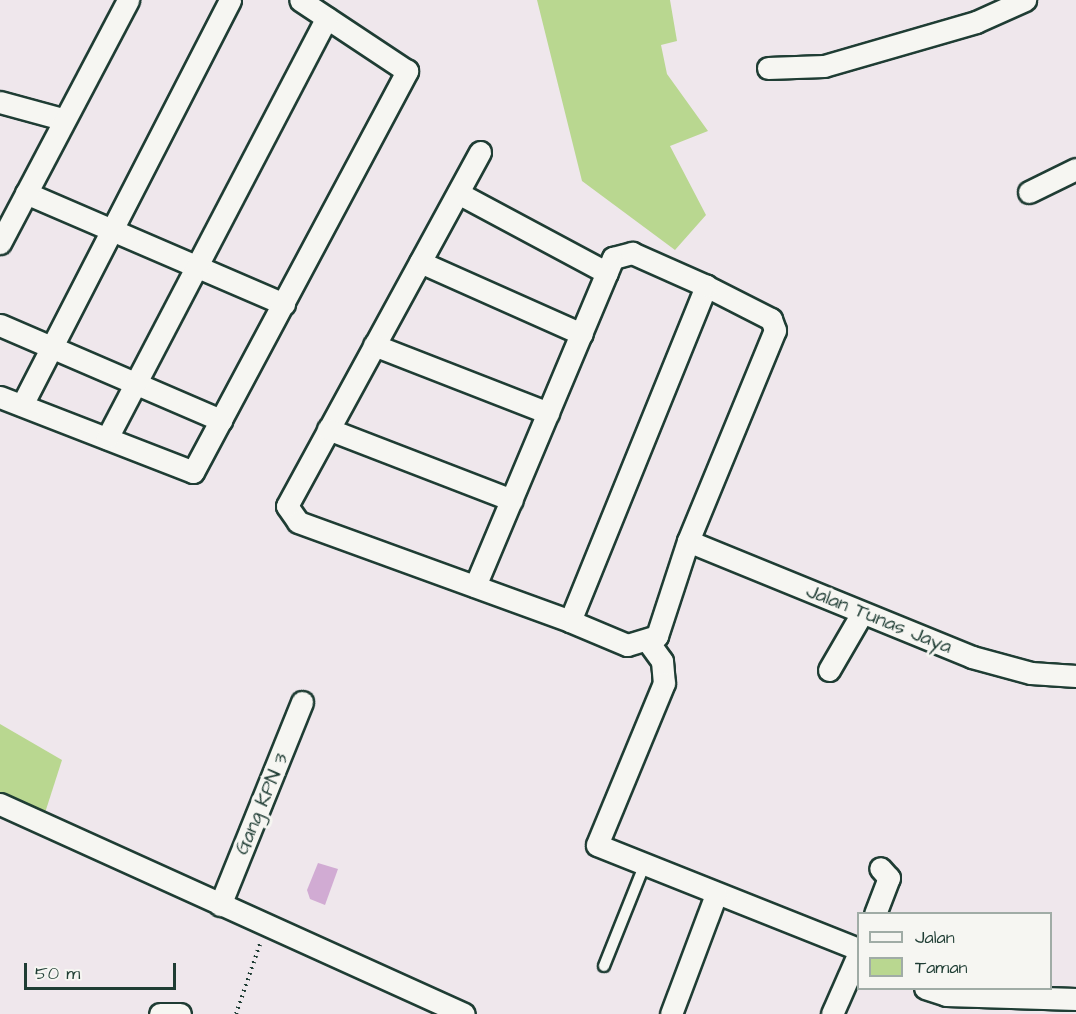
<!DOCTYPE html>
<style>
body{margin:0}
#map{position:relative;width:1076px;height:1014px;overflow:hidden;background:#efe7ec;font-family:"Architects Daughter",sans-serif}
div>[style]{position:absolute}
.green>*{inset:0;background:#b9d790}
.building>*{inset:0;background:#d1abd3}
.path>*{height:4px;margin-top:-2px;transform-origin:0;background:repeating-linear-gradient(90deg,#1f3d34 0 1.5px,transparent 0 6px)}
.roads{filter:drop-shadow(2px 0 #1f3d34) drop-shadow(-2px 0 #1f3d34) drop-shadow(0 2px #1f3d34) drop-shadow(0 -2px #1f3d34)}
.service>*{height:10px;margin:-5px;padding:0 5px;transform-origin:5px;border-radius:5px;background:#f6f6f2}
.minor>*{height:21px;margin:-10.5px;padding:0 10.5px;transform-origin:10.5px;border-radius:10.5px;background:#f6f6f2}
span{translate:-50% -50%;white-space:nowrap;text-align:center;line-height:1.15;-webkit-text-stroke:6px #f6f6f2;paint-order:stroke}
.street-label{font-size:20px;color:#1f3d34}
.legend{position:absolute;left:857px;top:912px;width:195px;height:78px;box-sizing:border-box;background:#f6f6f2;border:2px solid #a0aca6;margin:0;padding:8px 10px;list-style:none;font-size:18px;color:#1f3d34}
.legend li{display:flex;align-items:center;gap:12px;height:30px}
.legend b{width:30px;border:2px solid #a0aca6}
.scale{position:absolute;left:24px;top:963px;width:152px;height:27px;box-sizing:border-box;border:3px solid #1f3d34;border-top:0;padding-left:8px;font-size:18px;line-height:21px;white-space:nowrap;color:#1f3d34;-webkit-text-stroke:4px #f6f6f2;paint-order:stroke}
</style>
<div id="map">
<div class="green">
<i style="clip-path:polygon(537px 0,670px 0,677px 41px,661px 45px,667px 74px,708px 131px,670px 146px,706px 215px,675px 250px,582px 181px)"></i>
<i style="clip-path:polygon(0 724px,62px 760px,44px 816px,0 795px)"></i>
</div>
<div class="building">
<i style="clip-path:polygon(318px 863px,338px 869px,325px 905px,310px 899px,307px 890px)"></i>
</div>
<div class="path">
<i style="left:236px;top:1014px;width:74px;rotate:-71.1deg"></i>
</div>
<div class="roads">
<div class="service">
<i style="left:604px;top:966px;width:108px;rotate:-68.2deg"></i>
</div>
<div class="minor">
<i style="left:768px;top:68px;width:56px;rotate:-2deg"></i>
<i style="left:824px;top:66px;width:158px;rotate:-16.1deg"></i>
<i style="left:976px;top:22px;width:54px;rotate:-24.2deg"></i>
<i style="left:0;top:102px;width:64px;rotate:15.3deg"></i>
<i style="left:480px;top:152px;width:403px;rotate:118.6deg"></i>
<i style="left:287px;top:506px;width:19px;rotate:55deg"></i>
<i style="left:298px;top:522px;width:289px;rotate:20deg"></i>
<i style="left:1029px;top:192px;width:52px;rotate:-26.1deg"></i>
<i style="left:26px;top:193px;width:281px;rotate:23.3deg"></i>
<i style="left:458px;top:193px;width:169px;rotate:28.2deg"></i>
<i style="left:0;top:243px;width:275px;rotate:-62.2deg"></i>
<i style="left:420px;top:262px;width:177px;rotate:24deg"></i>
<i style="left:706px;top:286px;width:73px;rotate:26.9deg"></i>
<i style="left:771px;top:319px;width:12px;rotate:70deg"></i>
<i style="left:775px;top:330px;width:228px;rotate:112.4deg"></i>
<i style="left:688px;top:541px;width:100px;rotate:108.1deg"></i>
<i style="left:657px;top:636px;width:31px;rotate:163deg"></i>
<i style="left:627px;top:645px;width:62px;rotate:-157.2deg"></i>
<i style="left:570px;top:621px;width:362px;rotate:-67.9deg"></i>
<i style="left:0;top:325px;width:241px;rotate:23.3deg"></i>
<i style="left:374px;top:345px;width:187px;rotate:21.3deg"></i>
<i style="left:0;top:397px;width:207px;rotate:21.2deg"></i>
<i style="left:193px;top:472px;width:455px;rotate:-61.9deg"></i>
<i style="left:407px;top:71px;width:128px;rotate:-146.4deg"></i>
<i style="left:22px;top:405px;width:455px;rotate:-62.8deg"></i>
<i style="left:328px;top:429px;width:197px;rotate:21.1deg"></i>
<i style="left:107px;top:438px;width:474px;rotate:-62.4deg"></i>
<i style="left:688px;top:541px;width:307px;rotate:22.2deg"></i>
<i style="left:972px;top:657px;width:61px;rotate:15.2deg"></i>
<i style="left:1031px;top:673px;width:45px;rotate:3.8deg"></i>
<i style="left:475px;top:586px;width:356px;rotate:-67.2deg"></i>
<i style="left:613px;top:258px;width:20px;rotate:-15deg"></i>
<i style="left:632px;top:253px;width:81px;rotate:24deg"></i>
<i style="left:649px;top:643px;width:22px;rotate:54deg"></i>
<i style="left:662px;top:661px;width:22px;rotate:85deg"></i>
<i style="left:664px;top:683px;width:175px;rotate:112.5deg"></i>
<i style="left:597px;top:845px;width:281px;rotate:21.7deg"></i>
<i style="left:829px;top:670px;width:66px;rotate:-59.9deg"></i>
<i style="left:0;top:804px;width:509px;rotate:24.35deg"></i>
<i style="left:220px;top:905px;width:219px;rotate:-68deg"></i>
<i style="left:875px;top:914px;width:39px;rotate:-69deg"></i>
<i style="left:889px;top:878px;width:13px;rotate:-132deg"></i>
<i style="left:925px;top:988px;width:22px;rotate:18deg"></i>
<i style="left:946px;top:995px;width:130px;rotate:1.8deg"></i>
<i style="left:160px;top:1014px;width:20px"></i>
<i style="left:671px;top:1014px;width:128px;rotate:-69.4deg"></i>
<i style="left:832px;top:1014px;width:64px;rotate:-66.2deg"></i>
</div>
</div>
<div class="street-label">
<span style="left:879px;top:619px;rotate:22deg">Jalan Tunas Jaya</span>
<span style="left:262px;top:804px;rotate:-67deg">Gang KPN 3</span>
</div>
<ul class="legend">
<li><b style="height:8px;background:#f6f6f2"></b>Jalan</li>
<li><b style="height:16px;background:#b9d790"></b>Taman</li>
</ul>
<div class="scale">50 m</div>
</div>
